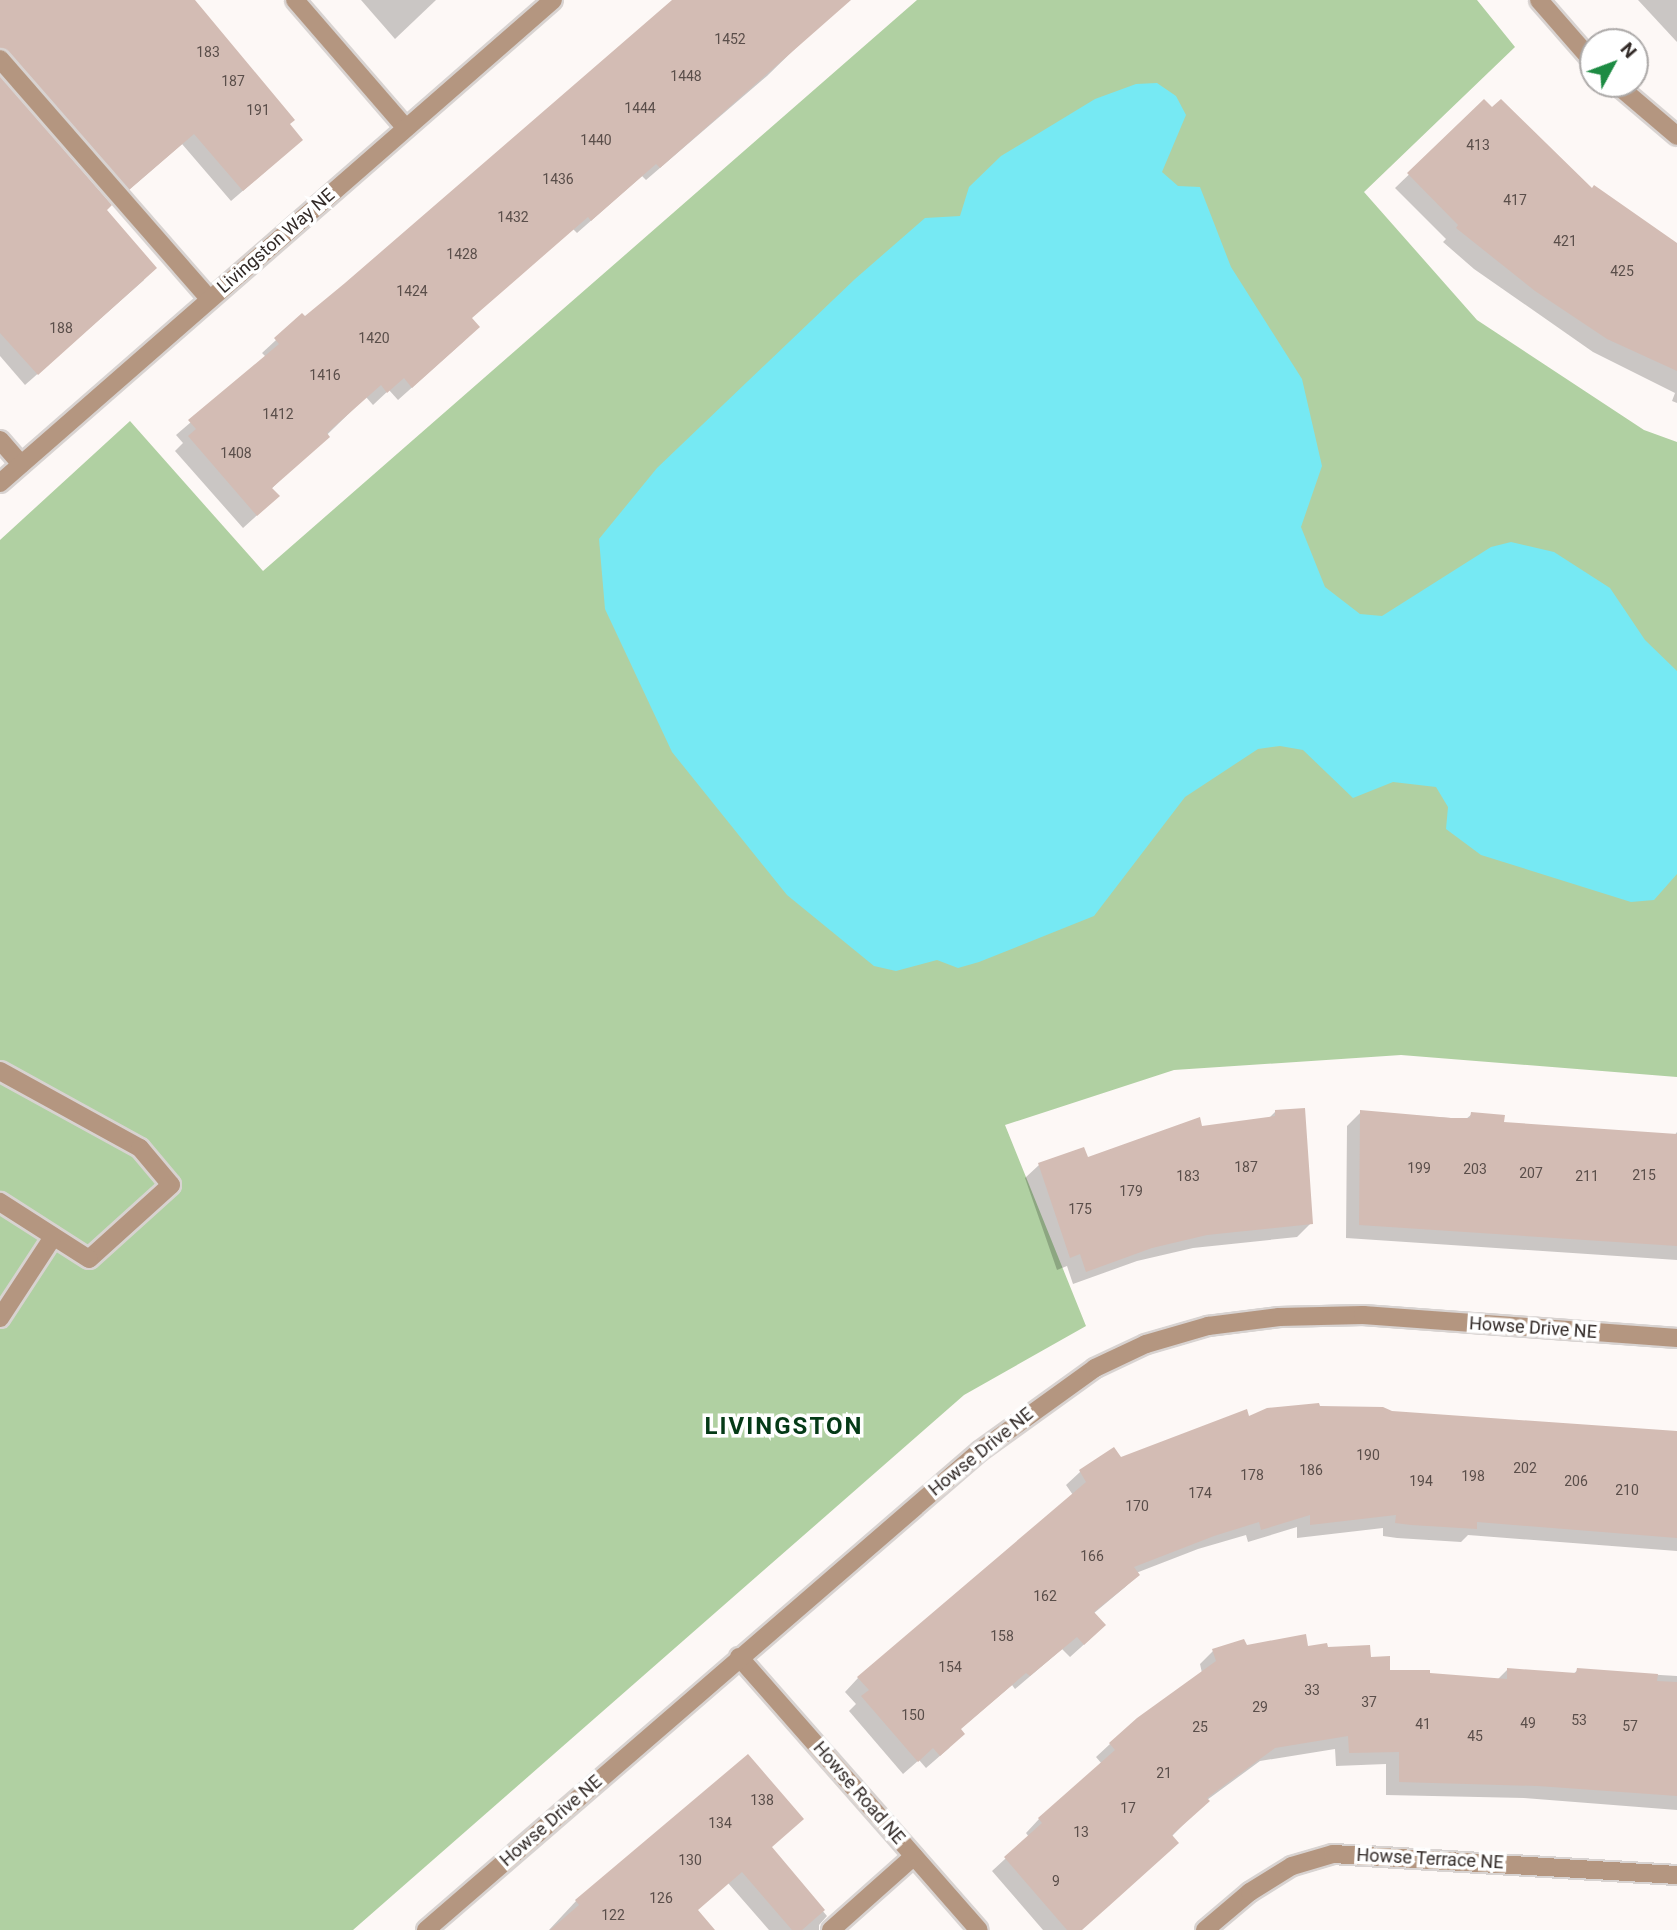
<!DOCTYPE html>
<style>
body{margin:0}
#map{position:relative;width:1677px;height:1930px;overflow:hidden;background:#fdf8f6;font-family:Roboto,sans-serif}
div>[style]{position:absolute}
.green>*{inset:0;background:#b0d0a2}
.water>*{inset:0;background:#76e9f3}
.shadow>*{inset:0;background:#0003}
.building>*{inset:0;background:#d3bcb4}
.roads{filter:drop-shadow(2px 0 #d8d3d1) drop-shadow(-2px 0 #d8d3d1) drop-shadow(0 2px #d8d3d1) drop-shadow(0 -2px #d8d3d1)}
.service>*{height:18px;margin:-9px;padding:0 9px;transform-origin:9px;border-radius:9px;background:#b49680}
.minor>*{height:18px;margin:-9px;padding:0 9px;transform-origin:9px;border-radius:9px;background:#b49680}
span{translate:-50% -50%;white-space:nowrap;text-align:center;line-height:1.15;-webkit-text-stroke:7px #fff;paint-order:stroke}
.number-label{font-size:14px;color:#5a4e4a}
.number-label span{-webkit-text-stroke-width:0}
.street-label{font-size:18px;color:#322a27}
.district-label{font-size:24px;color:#053a17;font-weight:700;letter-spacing:2px}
.north{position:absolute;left:1579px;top:28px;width:70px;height:70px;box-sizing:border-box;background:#fff;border:2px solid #adaaa9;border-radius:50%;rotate:49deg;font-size:19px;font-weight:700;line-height:28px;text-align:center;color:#322a27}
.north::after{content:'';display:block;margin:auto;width:24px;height:32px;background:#1d8b43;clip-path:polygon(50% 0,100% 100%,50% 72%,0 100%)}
</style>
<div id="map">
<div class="green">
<i style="clip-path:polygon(917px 0,1477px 0,1515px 47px,1364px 192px,1477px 320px,1644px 430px,1677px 442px,1677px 1077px,1401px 1055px,1174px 1070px,1005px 1125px,1086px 1326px,964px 1395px,353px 1930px,0 1930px,0 540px,130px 421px,263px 571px)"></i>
</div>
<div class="water">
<i style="clip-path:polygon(1157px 83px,1176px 96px,1186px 115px,1162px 172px,1178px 186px,1200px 187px,1231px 267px,1302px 379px,1322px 466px,1301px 527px,1325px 587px,1360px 614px,1382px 616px,1491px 547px,1511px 542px,1554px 552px,1610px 588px,1645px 640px,1677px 671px,1677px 874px,1654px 900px,1631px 902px,1481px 855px,1446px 829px,1448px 807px,1436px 787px,1393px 782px,1353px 798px,1303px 750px,1280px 746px,1258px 749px,1185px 797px,1094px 916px,979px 962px,958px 968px,937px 960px,896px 971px,874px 966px,787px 895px,672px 752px,605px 609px,599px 539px,657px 468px,855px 279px,925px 218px,960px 216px,969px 187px,1001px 156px,1095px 99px,1136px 84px)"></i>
</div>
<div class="shadow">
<i style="clip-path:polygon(0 0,194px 0,288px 125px,289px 151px,231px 201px,182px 144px,117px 200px,0 66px)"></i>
<i style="clip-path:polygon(361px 0,436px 0,395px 39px)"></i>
<i style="clip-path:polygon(676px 0,845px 0,767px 76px,646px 180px,642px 176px,577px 233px,573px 229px,470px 319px,464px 341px,398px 400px,389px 390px,373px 405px,366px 397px,271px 489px,264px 509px,243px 528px,175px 451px,183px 443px,176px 435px,266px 357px,262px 353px,302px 316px,304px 319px)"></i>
<i style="clip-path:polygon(1638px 0,1677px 0,1677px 42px,1676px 41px)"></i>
<i style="clip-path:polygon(0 79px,105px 210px,144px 280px,25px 385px,0 356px)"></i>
<i style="clip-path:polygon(1484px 102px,1591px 190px,1677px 251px,1677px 403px,1672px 401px,1675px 393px,1593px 352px,1474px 269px,1443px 242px,1446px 239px,1395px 188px)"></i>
<i style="clip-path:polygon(1275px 1112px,1311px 1223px,1297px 1237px,1193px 1248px,1137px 1261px,1073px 1284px,1067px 1266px,1057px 1270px,1025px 1178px,1039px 1165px,1083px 1149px,1087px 1159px,1201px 1128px,1269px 1118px)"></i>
<i style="clip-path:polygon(1361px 1112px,1466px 1119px,1472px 1114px,1503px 1123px,1674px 1136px,1677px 1132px,1677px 1260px,1346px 1238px,1347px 1126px)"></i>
<i style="clip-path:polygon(1318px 1408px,1677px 1433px,1677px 1551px,1468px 1535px,1461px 1542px,1397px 1538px,1383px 1536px,1383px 1528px,1297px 1538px,1297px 1527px,1248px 1542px,1246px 1535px,1198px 1549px,1136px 1573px,1138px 1575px,1124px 1588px,1093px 1614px,1090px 1639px,1070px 1657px,1062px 1649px,1015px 1689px,1012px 1685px,959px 1730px,949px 1748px,926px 1768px,919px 1760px,903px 1774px,849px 1711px,856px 1704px,845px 1692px,858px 1678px,1073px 1495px,1066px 1485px,1080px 1472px,1113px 1449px,1120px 1459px,1248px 1419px)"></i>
<i style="clip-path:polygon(1245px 1647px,1326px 1649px,1369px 1658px,1389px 1672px,1497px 1680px,1508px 1669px,1573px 1674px,1578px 1670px,1677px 1676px,1677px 1810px,1524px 1798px,1386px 1795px,1386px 1764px,1336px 1766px,1335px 1749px,1260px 1761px,1207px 1800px,1081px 1930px,1043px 1930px,992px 1871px,1029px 1837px,1026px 1833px,1039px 1819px,1102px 1764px,1096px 1757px,1110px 1744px,1138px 1719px,1202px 1673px,1200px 1664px,1213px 1651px)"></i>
<i style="clip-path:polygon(770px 1848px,827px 1916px,819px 1925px,819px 1930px,769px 1930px,728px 1883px,696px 1911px,713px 1930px,549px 1930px,576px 1901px)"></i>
</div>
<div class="building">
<i style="clip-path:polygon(0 0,195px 0,295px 120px,290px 124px,303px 140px,243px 191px,194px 134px,129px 190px,9px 52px,0 48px)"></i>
<i style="clip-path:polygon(672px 0,851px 0,660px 168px,656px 164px,591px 221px,588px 217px,472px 318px,480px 327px,412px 388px,404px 378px,387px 393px,381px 385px,327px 433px,330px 437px,272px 488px,280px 496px,257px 516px,188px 436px,196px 429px,188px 420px,279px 344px,274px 338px,302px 313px,305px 316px,345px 283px)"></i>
<i style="clip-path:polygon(0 76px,112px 205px,107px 210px,157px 268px,38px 375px,0 333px)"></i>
<i style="clip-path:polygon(1484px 99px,1492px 107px,1501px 99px,1592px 188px,1594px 185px,1677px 243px,1677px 371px,1607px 339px,1535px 291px,1456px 228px,1458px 225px,1407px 173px)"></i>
<i style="clip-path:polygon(1305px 1108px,1313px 1224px,1207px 1235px,1152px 1248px,1086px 1272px,1080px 1254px,1070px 1258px,1038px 1163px,1084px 1147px,1088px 1157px,1200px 1117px,1202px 1126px,1275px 1116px,1275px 1110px)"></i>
<i style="clip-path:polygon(1360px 1110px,1451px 1118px,1470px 1118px,1471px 1112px,1505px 1115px,1504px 1122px,1677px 1134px,1677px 1246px,1359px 1225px)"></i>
<i style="clip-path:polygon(1319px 1403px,1320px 1406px,1383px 1407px,1392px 1411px,1677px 1431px,1677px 1538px,1477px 1522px,1477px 1529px,1411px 1525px,1395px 1523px,1396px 1515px,1310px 1525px,1310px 1515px,1261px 1530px,1259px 1522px,1214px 1536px,1134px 1567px,1140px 1575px,1094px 1612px,1106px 1625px,1084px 1645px,1077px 1637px,1030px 1676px,1026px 1673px,961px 1729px,965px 1734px,940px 1756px,933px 1748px,918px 1762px,861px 1696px,869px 1690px,857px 1677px,1086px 1482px,1079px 1470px,1114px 1447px,1121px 1457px,1247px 1409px,1249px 1416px,1267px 1408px)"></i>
<i style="clip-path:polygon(1306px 1634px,1308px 1646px,1327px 1643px,1328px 1647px,1370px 1645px,1371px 1657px,1390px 1656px,1390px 1670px,1430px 1670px,1430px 1673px,1507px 1679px,1507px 1668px,1576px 1673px,1577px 1668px,1658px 1674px,1657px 1681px,1677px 1682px,1677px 1796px,1538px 1786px,1399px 1782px,1399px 1752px,1349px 1753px,1348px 1736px,1275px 1748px,1207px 1798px,1210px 1801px,1172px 1835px,1179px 1843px,1109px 1906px,1082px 1930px,1067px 1930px,1004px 1857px,1042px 1823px,1038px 1818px,1115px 1750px,1109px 1743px,1137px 1718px,1216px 1661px,1212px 1649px,1244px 1639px,1247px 1645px)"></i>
<i style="clip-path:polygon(748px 1754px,804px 1819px,772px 1847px,825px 1910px,802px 1930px,792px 1930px,742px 1872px,698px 1910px,715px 1930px,550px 1930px,579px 1905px,575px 1900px)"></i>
</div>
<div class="roads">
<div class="service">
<i style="left:0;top:59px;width:318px;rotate:48.9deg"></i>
<i style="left:0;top:1071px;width:160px;rotate:28.8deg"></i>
<i style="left:140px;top:1148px;width:48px;rotate:50deg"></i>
<i style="left:171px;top:1185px;width:110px;rotate:137.9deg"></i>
<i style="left:89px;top:1259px;width:106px;rotate:-147.4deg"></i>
<i style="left:0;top:1318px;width:97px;rotate:-56.8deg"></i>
<i style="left:831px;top:1930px;width:111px;rotate:-41.7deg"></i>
</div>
<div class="minor">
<i style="left:295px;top:0;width:168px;rotate:49.1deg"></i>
<i style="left:1539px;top:0;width:82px;rotate:48.9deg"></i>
<i style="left:1616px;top:84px;width:80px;rotate:40.4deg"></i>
<i style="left:0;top:440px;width:32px;rotate:49deg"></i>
<i style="left:0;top:483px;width:734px;rotate:-41.13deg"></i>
<i style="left:739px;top:1657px;width:363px;rotate:48.7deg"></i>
<i style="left:426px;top:1930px;width:732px;rotate:-40.85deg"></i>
<i style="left:980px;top:1451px;width:142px;rotate:-35.8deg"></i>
<i style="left:1095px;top:1368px;width:56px;rotate:-25.2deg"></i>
<i style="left:1146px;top:1344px;width:65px;rotate:-16.2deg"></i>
<i style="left:1208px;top:1326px;width:72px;rotate:-7.2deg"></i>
<i style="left:1279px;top:1317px;width:84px;rotate:-1.4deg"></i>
<i style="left:1363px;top:1315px;width:315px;rotate:4.2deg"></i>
<i style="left:1205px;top:1930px;width:59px;rotate:-40.2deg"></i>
<i style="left:1250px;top:1892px;width:49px;rotate:-31.8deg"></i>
<i style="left:1292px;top:1866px;width:43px;rotate:-16.3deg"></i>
<i style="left:1333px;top:1854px;width:345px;rotate:3.5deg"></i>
</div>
</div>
<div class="number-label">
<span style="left:730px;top:39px">1452</span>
<span style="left:208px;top:52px">183</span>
<span style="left:686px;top:76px">1448</span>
<span style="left:233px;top:81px">187</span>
<span style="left:640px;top:108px">1444</span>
<span style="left:258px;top:110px">191</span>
<span style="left:596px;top:140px">1440</span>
<span style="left:1478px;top:145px">413</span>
<span style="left:558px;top:179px">1436</span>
<span style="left:1515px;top:200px">417</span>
<span style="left:513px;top:217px">1432</span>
<span style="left:1565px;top:241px">421</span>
<span style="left:462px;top:254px">1428</span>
<span style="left:1622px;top:271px">425</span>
<span style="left:412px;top:291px">1424</span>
<span style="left:61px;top:328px">188</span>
<span style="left:374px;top:338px">1420</span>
<span style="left:325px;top:375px">1416</span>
<span style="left:278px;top:414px">1412</span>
<span style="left:236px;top:453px">1408</span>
<span style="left:1246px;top:1167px">187</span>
<span style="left:1419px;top:1168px">199</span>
<span style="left:1475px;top:1169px">203</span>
<span style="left:1531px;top:1173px">207</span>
<span style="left:1644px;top:1175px">215</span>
<span style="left:1188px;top:1176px">183</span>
<span style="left:1587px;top:1176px">211</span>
<span style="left:1131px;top:1191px">179</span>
<span style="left:1080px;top:1209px">175</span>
<span style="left:1368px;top:1455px">190</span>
<span style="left:1525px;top:1468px">202</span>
<span style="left:1311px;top:1470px">186</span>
<span style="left:1252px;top:1475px">178</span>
<span style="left:1473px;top:1476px">198</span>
<span style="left:1421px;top:1481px">194</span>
<span style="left:1576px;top:1481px">206</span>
<span style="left:1627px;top:1490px">210</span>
<span style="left:1200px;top:1493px">174</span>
<span style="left:1137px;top:1506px">170</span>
<span style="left:1092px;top:1556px">166</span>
<span style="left:1045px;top:1596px">162</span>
<span style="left:1002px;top:1636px">158</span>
<span style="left:950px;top:1667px">154</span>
<span style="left:1312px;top:1690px">33</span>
<span style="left:1369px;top:1702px">37</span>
<span style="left:1260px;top:1707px">29</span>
<span style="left:913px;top:1715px">150</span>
<span style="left:1579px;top:1720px">53</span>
<span style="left:1528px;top:1723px">49</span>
<span style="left:1423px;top:1724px">41</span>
<span style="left:1630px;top:1726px">57</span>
<span style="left:1200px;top:1727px">25</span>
<span style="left:1475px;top:1736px">45</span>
<span style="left:1164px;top:1773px">21</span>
<span style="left:762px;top:1800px">138</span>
<span style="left:1128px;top:1808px">17</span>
<span style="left:720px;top:1823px">134</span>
<span style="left:1081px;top:1832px">13</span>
<span style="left:690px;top:1860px">130</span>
<span style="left:1056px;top:1881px">9</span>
<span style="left:661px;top:1898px">126</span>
<span style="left:613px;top:1915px">122</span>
</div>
<div class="street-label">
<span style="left:276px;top:241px;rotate:-41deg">Livingston Way NE</span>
<span style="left:1533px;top:1328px;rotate:4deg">Howse Drive NE</span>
<span style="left:981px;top:1452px;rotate:-39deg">Howse Drive NE</span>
<span style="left:859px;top:1793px;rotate:49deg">Howse Road NE</span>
<span style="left:551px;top:1821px;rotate:-41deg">Howse Drive NE</span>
<span style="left:1430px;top:1859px;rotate:3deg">Howse Terrace NE</span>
</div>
<div class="district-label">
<span style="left:784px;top:1427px">LIVINGSTON</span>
</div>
<div class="north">N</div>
</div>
